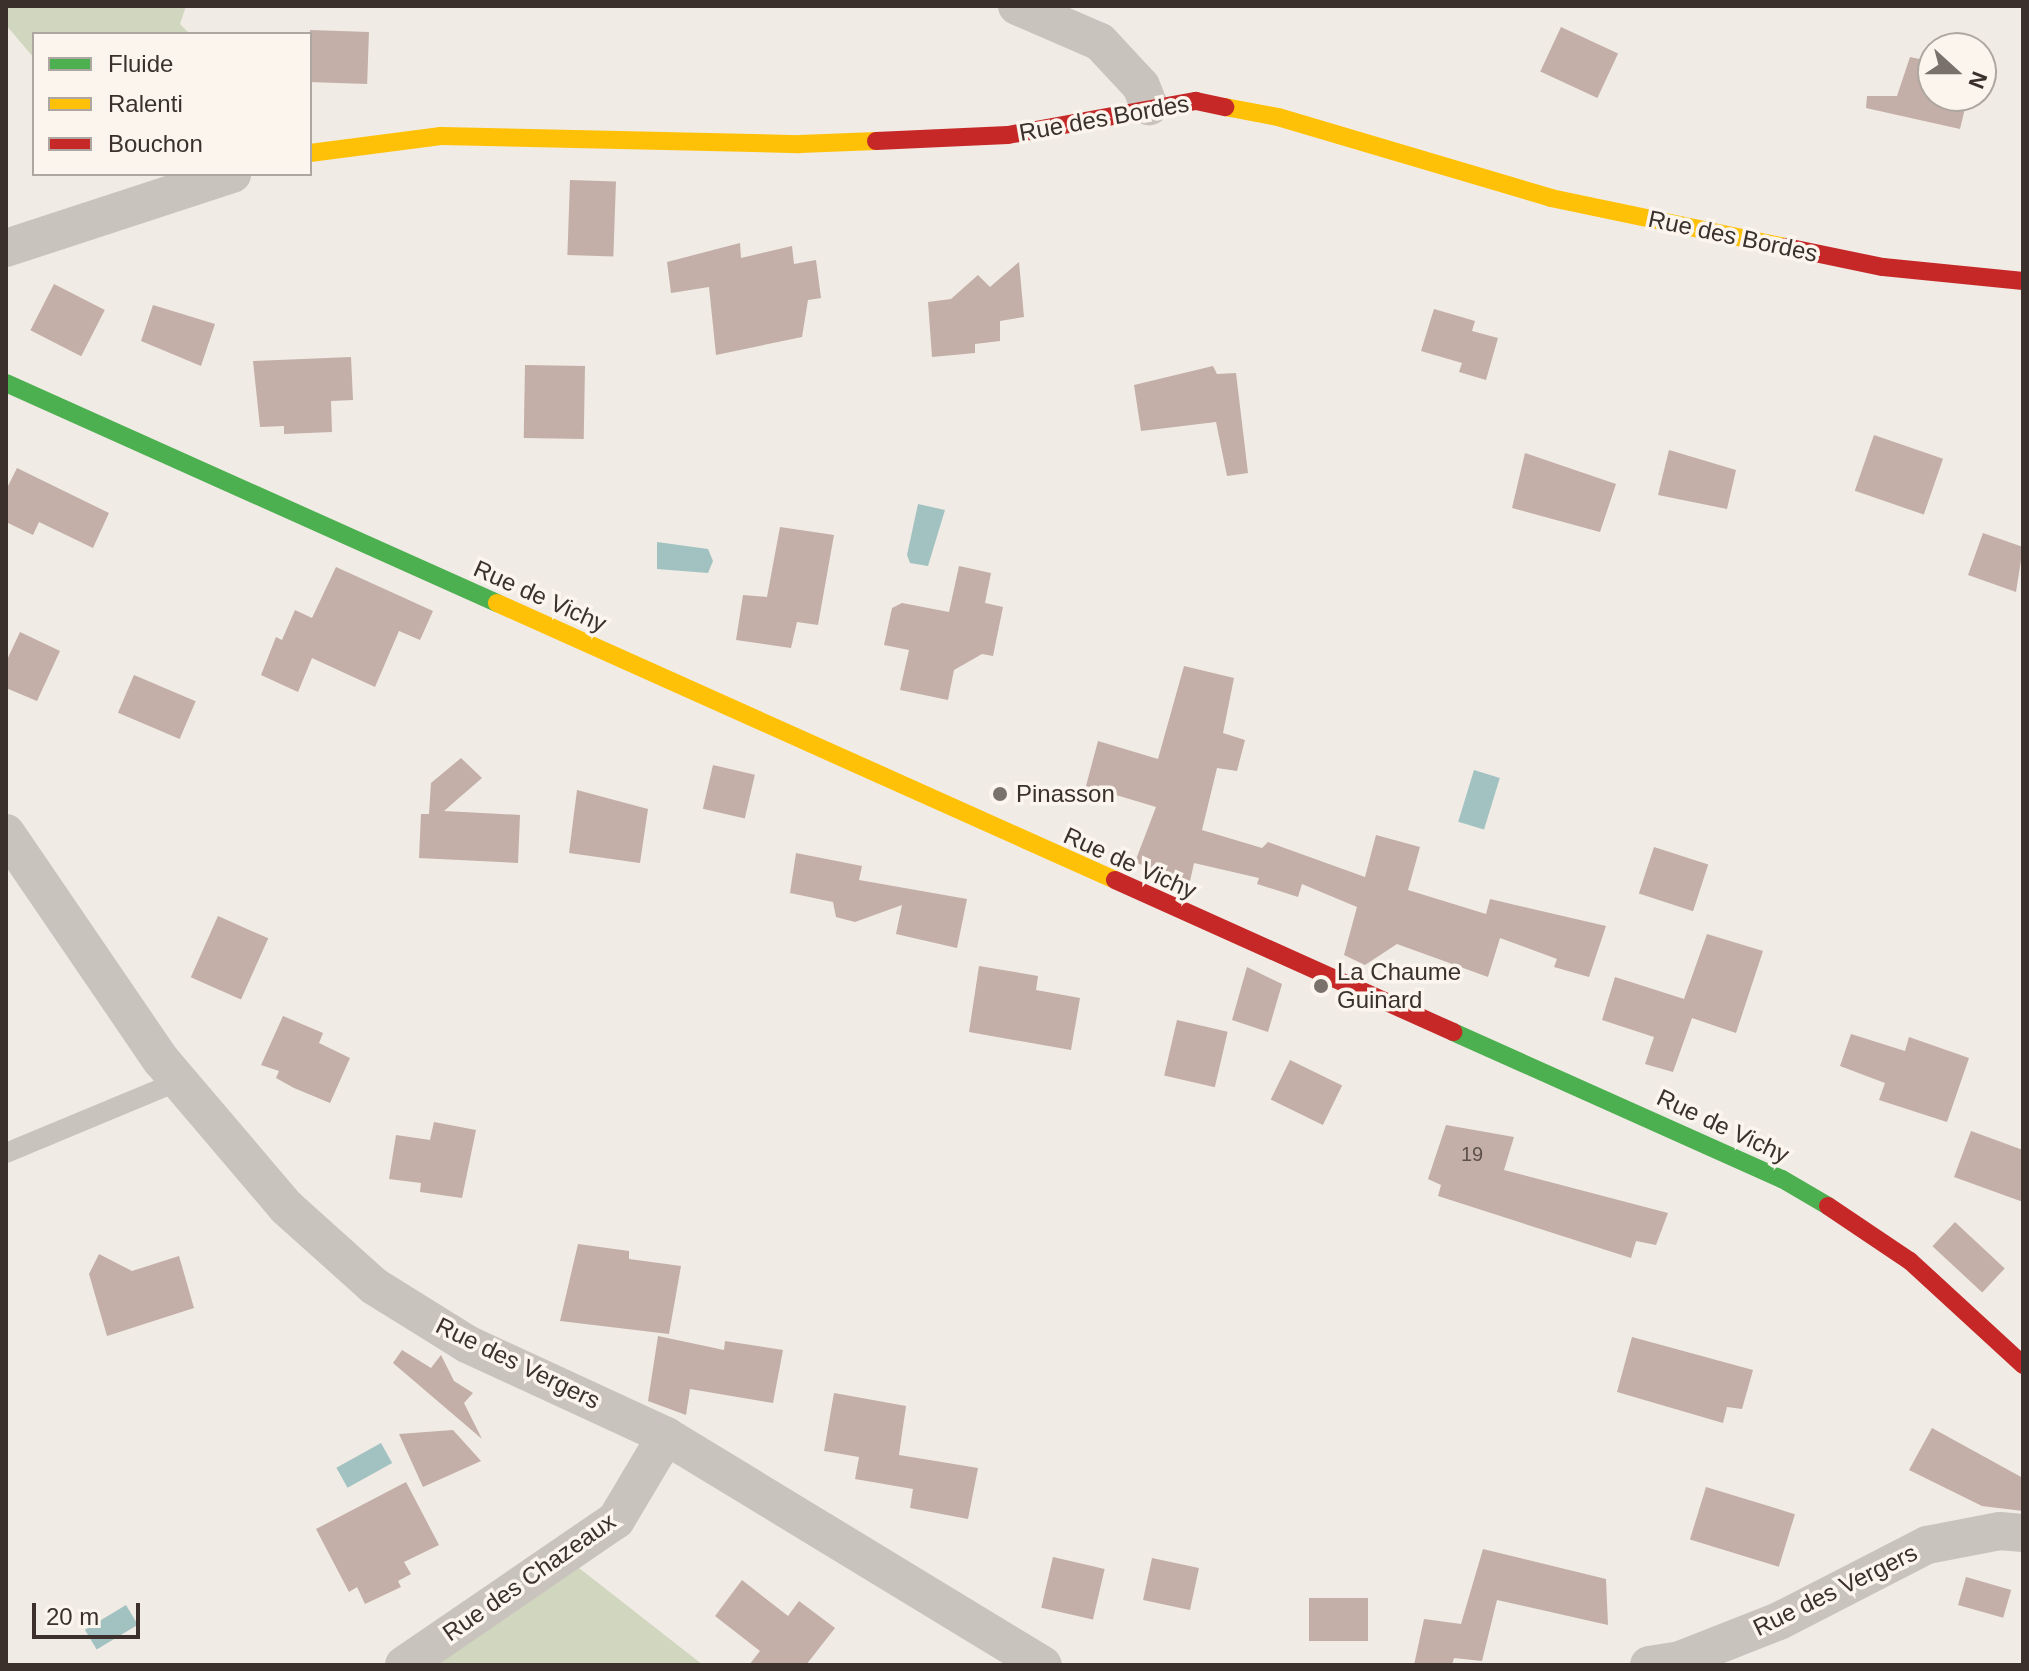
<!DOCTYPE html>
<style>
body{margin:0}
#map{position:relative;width:2029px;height:1671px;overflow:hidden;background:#f0ebe5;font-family:Helvetica,sans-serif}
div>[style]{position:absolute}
.green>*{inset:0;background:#d1d6bf}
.water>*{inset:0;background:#a1c2c1;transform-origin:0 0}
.building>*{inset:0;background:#c3afa7;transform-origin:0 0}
.lane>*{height:20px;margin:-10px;padding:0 10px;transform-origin:10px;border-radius:10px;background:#c9c3be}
.street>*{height:38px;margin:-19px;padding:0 19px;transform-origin:19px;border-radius:19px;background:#c9c3be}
.fast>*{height:18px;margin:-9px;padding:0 9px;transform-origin:9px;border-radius:9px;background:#4caf50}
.slow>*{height:18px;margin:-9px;padding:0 9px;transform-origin:9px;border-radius:9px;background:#ffc107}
.jam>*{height:18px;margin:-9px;padding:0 9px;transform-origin:9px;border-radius:9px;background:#c62828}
.dots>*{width:22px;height:22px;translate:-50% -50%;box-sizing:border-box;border:4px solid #fbf5ee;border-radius:50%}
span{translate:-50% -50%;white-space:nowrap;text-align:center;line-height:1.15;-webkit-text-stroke:7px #fbf5ee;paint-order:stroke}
.number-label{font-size:20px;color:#5d504a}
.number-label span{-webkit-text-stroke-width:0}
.street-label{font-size:24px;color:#3b302b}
.poi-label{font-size:24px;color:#3b302b}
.left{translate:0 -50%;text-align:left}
.frame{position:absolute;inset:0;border:8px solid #3b302b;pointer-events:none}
.legend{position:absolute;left:32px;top:32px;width:280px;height:144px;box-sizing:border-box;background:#fbf5ee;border:2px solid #aea6a0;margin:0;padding:10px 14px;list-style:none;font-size:24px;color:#3b302b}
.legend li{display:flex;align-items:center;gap:16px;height:40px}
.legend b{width:40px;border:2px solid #aea6a0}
.north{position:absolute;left:1917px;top:32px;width:80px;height:80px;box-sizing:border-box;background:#fbf5ee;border:2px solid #aea6a0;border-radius:50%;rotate:111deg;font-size:22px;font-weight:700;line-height:32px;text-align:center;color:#3b302b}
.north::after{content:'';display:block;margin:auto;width:28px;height:36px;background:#7a716c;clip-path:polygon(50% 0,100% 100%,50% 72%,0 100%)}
.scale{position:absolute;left:32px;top:1603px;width:108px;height:36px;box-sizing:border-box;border:4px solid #3b302b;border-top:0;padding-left:10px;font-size:24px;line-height:28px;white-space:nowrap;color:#3b302b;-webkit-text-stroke:6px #fbf5ee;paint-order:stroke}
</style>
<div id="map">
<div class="green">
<i style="clip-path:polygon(6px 6px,186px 6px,180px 24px,190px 34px,34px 34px,34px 58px,6px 25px)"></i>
<i style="clip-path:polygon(579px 1568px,703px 1665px,434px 1665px)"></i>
</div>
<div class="water">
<i style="clip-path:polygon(918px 504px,945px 510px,928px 566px,910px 563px,907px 555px)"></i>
<i style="clip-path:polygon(657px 542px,708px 549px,713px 561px,708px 573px,657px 569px)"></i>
<i style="left:1474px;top:770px;width:27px;height:54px;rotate:17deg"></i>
<i style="left:381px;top:1443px;width:23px;height:51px;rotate:61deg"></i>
<i style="left:126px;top:1605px;width:23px;height:48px;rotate:59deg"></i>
</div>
<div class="building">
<i style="left:1561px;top:27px;width:63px;height:49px;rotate:25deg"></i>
<i style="left:310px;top:30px;width:59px;height:52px;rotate:2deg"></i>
<i style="clip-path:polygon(1910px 57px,1933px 62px,1933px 96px,1968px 96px,1960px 129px,1866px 108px,1867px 96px,1897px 96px)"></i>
<i style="left:570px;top:180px;width:46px;height:75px;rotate:2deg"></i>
<i style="clip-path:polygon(740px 243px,741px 258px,792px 246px,794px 264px,816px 260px,821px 298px,808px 300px,802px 337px,716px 355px,709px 287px,671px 293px,667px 262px)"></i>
<i style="clip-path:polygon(1019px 262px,1024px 317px,1000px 321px,1000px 341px,975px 344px,975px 353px,932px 357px,928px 302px,951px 299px,978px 275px,990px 287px)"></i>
<i style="left:54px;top:284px;width:57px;height:52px;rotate:27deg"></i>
<i style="clip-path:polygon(153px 305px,215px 324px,201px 366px,141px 341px)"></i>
<i style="clip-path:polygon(1434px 309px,1475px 321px,1472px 331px,1498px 338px,1486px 380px,1459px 372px,1462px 363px,1421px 351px)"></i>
<i style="clip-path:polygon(351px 357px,353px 400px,331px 401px,332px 432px,284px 434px,284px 426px,260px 427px,253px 361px)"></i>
<i style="left:585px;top:366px;width:73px;height:60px;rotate:91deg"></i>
<i style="clip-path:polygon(1213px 366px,1217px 374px,1236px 373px,1248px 473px,1227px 476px,1216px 422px,1141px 431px,1134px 385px)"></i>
<i style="left:1874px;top:435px;width:73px;height:59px;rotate:19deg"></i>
<i style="clip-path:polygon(1669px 450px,1736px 470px,1727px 509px,1658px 495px)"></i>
<i style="clip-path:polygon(1525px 453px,1616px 484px,1600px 532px,1512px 508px)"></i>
<i style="clip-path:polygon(17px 468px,109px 513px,93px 548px,39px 522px,33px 535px,6px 522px,6px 490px)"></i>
<i style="clip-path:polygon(780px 527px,834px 535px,818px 625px,797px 622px,791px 648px,736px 640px,743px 595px,767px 597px)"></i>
<i style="clip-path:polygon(1983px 533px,2023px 547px,2016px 592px,1968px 575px)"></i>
<i style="clip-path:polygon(959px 566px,991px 573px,985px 603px,1003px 607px,993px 656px,982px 654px,954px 670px,948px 700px,900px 690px,909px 650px,884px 645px,892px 608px,902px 603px,949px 612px)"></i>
<i style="clip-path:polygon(336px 567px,433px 611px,420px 640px,399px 631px,375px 687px,312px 658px,298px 692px,261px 675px,276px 637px,282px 640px,295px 610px,312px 618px)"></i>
<i style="clip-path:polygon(20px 632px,60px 651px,37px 701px,6px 688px,6px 662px)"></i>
<i style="clip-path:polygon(1184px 666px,1234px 678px,1223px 733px,1245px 740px,1237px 771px,1217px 768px,1202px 830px,1262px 848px,1268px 842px,1365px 877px,1376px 835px,1420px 847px,1408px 890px,1486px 914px,1490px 899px,1606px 926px,1589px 977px,1554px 967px,1557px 959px,1500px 938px,1488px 977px,1397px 944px,1365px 965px,1344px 955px,1357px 907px,1302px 884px,1298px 897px,1257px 884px,1259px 878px,1194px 863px,1189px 886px,1135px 862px,1156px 807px,1086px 786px,1098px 741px,1158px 759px)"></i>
<i style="left:134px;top:675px;width:67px;height:41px;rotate:23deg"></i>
<i style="clip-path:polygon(461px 758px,482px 778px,444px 811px,520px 815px,518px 863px,419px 858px,421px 814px,429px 814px,431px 783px)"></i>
<i style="left:713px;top:765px;width:43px;height:45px;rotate:13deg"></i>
<i style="clip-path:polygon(577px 790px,648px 809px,640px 863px,569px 853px)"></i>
<i style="left:1654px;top:847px;width:57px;height:49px;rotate:18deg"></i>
<i style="clip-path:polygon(796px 853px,862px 866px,859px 880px,967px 899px,957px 948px,896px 934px,902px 905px,855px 922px,836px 917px,833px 902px,790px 893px)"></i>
<i style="left:218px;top:916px;width:55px;height:67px;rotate:24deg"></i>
<i style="clip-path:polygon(1707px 934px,1763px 951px,1736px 1033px,1692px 1018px,1673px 1072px,1645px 1064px,1654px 1037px,1602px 1020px,1615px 977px,1684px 999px)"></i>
<i style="clip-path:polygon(979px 966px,1038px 976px,1036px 990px,1080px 998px,1071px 1050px,969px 1032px)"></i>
<i style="clip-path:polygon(1247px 967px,1282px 984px,1268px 1032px,1232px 1020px)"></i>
<i style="clip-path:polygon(283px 1016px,323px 1033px,319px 1043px,350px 1058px,330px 1103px,294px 1088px,276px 1078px,279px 1071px,261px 1065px)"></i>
<i style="left:1177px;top:1020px;width:52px;height:57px;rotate:13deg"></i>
<i style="clip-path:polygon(1851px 1034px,1905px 1051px,1909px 1037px,1969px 1058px,1947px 1122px,1879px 1100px,1885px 1083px,1840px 1066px)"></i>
<i style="left:1290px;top:1060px;width:58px;height:44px;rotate:26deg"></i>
<i style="clip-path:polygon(434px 1122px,476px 1130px,462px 1198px,420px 1192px,421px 1183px,389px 1179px,396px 1135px,430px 1140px)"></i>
<i style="clip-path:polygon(1446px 1125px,1514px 1137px,1504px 1170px,1668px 1213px,1656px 1245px,1636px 1241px,1631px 1258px,1438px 1196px,1441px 1185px,1428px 1179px)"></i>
<i style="clip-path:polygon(1971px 1131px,2023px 1150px,2023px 1202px,1954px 1177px)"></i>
<i style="left:1955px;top:1222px;width:68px;height:33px;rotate:43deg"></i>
<i style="clip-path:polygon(578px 1244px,629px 1251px,629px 1259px,681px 1266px,669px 1334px,560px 1321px)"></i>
<i style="clip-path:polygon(99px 1254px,132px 1271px,179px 1256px,194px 1308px,107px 1336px,89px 1274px)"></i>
<i style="clip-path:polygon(658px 1336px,724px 1350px,725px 1341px,783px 1350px,773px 1403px,690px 1389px,686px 1415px,648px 1401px)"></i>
<i style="clip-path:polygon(1632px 1337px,1753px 1370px,1742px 1409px,1727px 1407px,1723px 1423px,1617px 1392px)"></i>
<i style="clip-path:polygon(402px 1350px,431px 1368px,441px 1355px,454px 1381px,473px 1393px,464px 1403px,482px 1439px,393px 1363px)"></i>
<i style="clip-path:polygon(834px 1393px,906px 1406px,899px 1455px,978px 1468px,968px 1519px,910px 1508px,913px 1489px,855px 1479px,859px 1457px,824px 1451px)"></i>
<i style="clip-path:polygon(1932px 1428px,2023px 1478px,2023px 1511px,1982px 1506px,1909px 1470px)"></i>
<i style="clip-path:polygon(453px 1430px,481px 1461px,423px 1487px,399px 1434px)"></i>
<i style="clip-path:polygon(406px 1482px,439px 1545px,404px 1562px,411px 1574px,398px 1581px,401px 1587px,365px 1604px,357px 1587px,349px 1592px,316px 1529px)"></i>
<i style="left:1706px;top:1487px;width:93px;height:55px;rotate:17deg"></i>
<i style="clip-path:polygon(1483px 1549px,1606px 1579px,1608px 1625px,1497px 1600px,1482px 1661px,1454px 1658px,1452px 1665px,1414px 1665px,1424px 1619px,1461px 1624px)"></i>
<i style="left:1053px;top:1557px;width:53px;height:52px;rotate:13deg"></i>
<i style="left:1152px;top:1558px;width:48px;height:43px;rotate:12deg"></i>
<i style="left:1966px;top:1577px;width:47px;height:29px;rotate:16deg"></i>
<i style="clip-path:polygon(742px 1580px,788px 1616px,799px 1601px,835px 1628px,806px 1665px,749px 1665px,760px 1651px,715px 1616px)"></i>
<i style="left:1309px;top:1598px;width:59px;height:43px"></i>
</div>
<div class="lane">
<i style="left:6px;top:1153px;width:187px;rotate:-22.6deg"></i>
</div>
<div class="street">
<i style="left:1017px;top:6px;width:90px;rotate:23.4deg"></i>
<i style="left:1100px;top:42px;width:60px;rotate:47deg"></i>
<i style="left:1141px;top:86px;width:22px;rotate:68deg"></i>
<i style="left:6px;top:248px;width:238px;rotate:-18.1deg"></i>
<i style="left:6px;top:833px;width:275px;rotate:55.7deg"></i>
<i style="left:161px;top:1060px;width:193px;rotate:49.6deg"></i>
<i style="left:286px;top:1207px;width:118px;rotate:41.9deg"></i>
<i style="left:374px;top:1286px;width:110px;rotate:31.9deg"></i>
<i style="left:467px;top:1344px;width:219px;rotate:24.8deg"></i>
<i style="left:666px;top:1436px;width:441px;rotate:31.3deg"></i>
<i style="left:404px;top:1665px;width:257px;rotate:-34.4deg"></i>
<i style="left:616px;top:1520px;width:98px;rotate:-59.2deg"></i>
<i style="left:1649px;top:1665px;width:31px;rotate:-9deg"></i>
<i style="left:1680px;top:1660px;width:106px;rotate:-21.5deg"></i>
<i style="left:1779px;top:1621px;width:166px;rotate:-27.2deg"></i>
<i style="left:1927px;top:1545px;width:74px;rotate:-10.9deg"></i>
<i style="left:2000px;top:1531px;width:23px;rotate:5deg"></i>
</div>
<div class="fast">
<i style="left:6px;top:383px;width:538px;rotate:24.14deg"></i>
<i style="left:1453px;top:1032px;width:360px;rotate:24.1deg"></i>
<i style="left:1782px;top:1179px;width:53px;rotate:30.4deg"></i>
</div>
<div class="slow">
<i style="left:1225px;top:107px;width:54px;rotate:10.7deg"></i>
<i style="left:1278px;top:117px;width:285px;rotate:16.5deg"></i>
<i style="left:1551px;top:198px;width:240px;rotate:11.8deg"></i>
<i style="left:310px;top:153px;width:132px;rotate:-7.4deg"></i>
<i style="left:441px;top:136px;width:359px;rotate:1.3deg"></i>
<i style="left:800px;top:144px;width:76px;rotate:-2.3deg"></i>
<i style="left:497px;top:603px;width:677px;rotate:24.14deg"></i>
</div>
<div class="jam">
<i style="left:876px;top:141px;width:132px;rotate:-2.6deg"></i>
<i style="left:1008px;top:135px;width:191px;rotate:-10.3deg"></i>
<i style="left:1196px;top:101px;width:30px;rotate:12deg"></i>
<i style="left:1786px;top:247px;width:99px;rotate:11.7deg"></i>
<i style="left:1883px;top:267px;width:141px;rotate:5.7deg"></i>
<i style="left:1115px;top:880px;width:371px;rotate:24.2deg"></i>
<i style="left:1828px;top:1206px;width:99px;rotate:33.9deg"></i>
<i style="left:1910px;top:1261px;width:154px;rotate:42.6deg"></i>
</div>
<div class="dots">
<i style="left:1000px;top:794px;background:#7a716c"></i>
<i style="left:1321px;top:986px;background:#7a716c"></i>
</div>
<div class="number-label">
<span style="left:1472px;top:1154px">19</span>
</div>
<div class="street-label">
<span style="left:1104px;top:118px;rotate:-10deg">Rue des Bordes</span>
<span style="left:1733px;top:236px;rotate:12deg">Rue des Bordes</span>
<span style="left:540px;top:596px;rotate:24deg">Rue de Vichy</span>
<span style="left:1130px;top:863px;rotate:24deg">Rue de Vichy</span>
<span style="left:1723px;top:1126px;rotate:25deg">Rue de Vichy</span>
<span style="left:518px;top:1363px;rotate:26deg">Rue des Vergers</span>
<span style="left:529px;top:1577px;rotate:-35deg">Rue des Chazeaux</span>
<span style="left:1835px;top:1590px;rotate:-26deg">Rue des Vergers</span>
</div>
<div class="poi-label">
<span class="left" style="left:1016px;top:794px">Pinasson</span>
<span class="left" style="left:1337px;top:986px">La Chaume<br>Guinard</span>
</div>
<div class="frame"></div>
<ul class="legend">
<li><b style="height:10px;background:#4caf50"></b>Fluide</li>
<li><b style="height:10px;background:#ffc107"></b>Ralenti</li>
<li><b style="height:10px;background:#c62828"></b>Bouchon</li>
</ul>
<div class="north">N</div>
<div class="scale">20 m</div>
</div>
